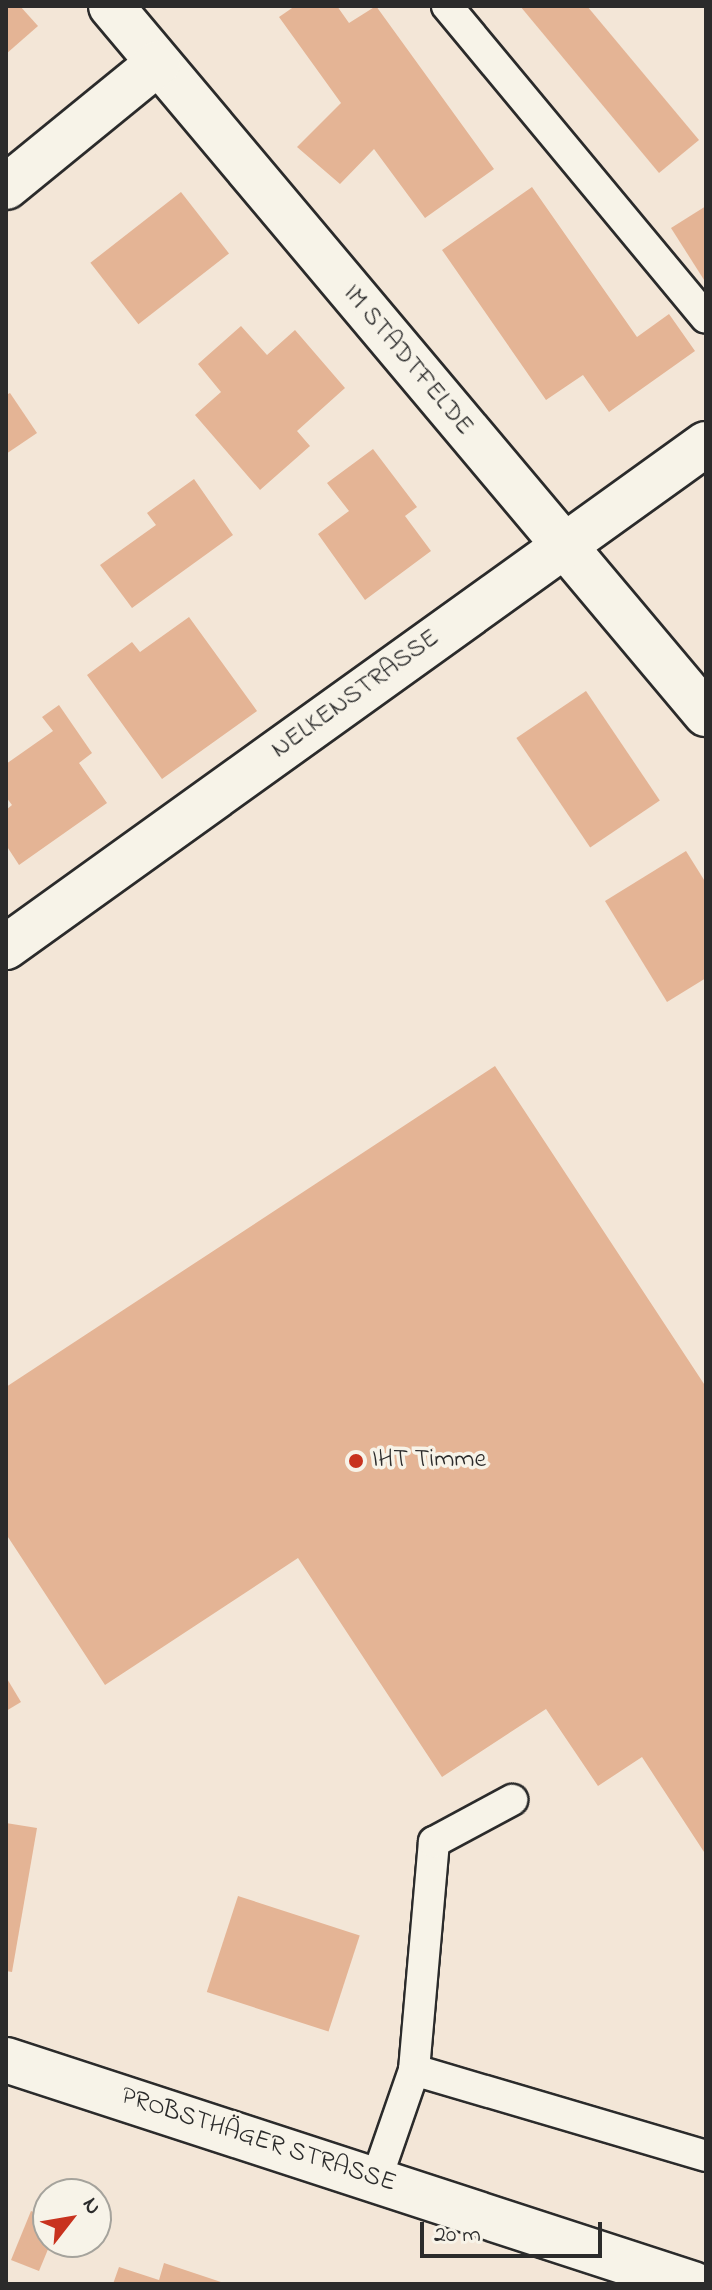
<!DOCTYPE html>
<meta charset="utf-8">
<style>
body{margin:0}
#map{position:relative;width:712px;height:2290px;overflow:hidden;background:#f3e6d7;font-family:"Indie Flower",sans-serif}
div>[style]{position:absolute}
.building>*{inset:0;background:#e4b495;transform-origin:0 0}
.roads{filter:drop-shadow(2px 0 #2b2b2b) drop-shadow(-2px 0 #2b2b2b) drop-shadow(0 2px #2b2b2b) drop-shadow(0 -2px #2b2b2b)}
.lane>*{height:30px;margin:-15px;padding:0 15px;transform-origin:15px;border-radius:15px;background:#f7f3e8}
.street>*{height:44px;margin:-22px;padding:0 22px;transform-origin:22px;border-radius:22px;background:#f7f3e8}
.dots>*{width:22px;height:22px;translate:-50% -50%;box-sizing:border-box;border:4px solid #f7f3e8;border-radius:50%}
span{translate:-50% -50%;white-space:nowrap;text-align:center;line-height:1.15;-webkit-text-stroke:7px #f7f3e8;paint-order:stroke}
.street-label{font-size:26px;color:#2b2b2b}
.poi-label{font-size:26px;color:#2b2b2b}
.left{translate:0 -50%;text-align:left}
.frame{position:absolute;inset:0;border:8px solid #2b2b2b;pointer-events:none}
.north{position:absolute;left:32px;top:2178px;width:80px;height:80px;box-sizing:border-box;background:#f7f3e8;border:2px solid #a5a39c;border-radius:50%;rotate:59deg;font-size:22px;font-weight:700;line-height:32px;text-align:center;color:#2b2b2b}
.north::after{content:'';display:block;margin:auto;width:28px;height:36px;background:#c8321e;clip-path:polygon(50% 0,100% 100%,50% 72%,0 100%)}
.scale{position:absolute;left:420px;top:2222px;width:182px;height:36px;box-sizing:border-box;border:4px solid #2b2b2b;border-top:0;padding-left:10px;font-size:24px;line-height:28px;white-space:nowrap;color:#2b2b2b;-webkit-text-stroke:6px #f7f3e8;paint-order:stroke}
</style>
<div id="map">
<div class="building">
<i style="clip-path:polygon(6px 6px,20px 6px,38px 26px,6px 54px)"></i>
<i style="clip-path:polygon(295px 6px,337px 6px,349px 23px,376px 6px,494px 169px,425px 218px,374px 149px,340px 184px,297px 147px,341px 103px,279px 17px)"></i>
<i style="clip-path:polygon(520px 6px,587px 6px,699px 140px,659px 173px)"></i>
<i style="clip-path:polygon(532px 187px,637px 337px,669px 314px,695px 351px,609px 412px,583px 375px,546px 400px,442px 250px)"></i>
<i style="left:181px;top:192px;width:78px;height:115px;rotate:52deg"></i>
<i style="clip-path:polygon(706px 206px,706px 283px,671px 228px)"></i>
<i style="clip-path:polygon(241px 326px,267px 355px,295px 330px,345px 388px,297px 431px,310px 446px,260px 490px,195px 415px,221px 392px,198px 364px)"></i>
<i style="clip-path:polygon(10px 393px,37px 433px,6px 454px,6px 395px)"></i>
<i style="clip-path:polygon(373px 449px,417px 507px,405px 516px,431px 551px,365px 600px,318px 534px,349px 511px,327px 483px)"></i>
<i style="clip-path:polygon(194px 479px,233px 535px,132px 608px,100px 565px,156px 525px,147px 513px)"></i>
<i style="clip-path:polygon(189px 617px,257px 711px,162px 779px,87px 675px,132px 642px,140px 652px)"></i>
<i style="left:586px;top:691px;width:132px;height:84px;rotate:56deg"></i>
<i style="clip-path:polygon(59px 705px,92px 753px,79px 763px,107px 803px,19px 865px,6px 845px,6px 810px,12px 805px,6px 797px,6px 764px,53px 731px,42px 717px)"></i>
<i style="clip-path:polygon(686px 851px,706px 883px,706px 978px,667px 1002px,605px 901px)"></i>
<i style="clip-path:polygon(495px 1066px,706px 1387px,706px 1855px,642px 1757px,598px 1786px,546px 1709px,442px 1777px,298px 1558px,105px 1685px,6px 1534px,6px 1387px)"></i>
<i style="clip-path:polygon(6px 1677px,21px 1702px,6px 1711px)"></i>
<i style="clip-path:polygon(6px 1823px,37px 1828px,12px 1972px,6px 1971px)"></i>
<i style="left:238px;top:1896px;width:128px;height:101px;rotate:18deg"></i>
<i style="clip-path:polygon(31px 2211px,48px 2218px,51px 2242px,39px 2271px,11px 2260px)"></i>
<i style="clip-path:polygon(164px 2263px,224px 2283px,224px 2284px,113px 2284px,119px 2267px,159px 2280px)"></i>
</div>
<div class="roads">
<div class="lane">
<i style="left:447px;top:6px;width:405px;rotate:50.3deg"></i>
<i style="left:414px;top:2070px;width:229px;rotate:-85deg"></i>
<i style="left:434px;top:1842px;width:89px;rotate:-28.3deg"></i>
<i style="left:376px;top:2180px;width:116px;rotate:-70.9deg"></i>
<i style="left:414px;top:2070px;width:304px;rotate:16.4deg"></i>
</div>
<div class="street">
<i style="left:111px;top:6px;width:925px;rotate:49.96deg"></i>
<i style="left:6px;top:187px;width:196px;rotate:-39.2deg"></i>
<i style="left:6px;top:947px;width:862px;rotate:-35.7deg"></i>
<i style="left:6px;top:2060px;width:723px;rotate:18.06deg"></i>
</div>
</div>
<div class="dots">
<i style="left:356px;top:1461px;background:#c8321e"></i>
</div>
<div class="street-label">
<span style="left:407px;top:361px;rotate:50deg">IM STADTFELDE</span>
<span style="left:356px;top:695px;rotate:-36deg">NELKENSTRASSE</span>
<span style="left:258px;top:2141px;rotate:18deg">PROBSTHÄGER STRASSE</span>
</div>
<div class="poi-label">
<span class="left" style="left:372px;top:1461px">IHT Timme</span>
</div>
<div class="frame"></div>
<div class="north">N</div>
<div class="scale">20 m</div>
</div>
